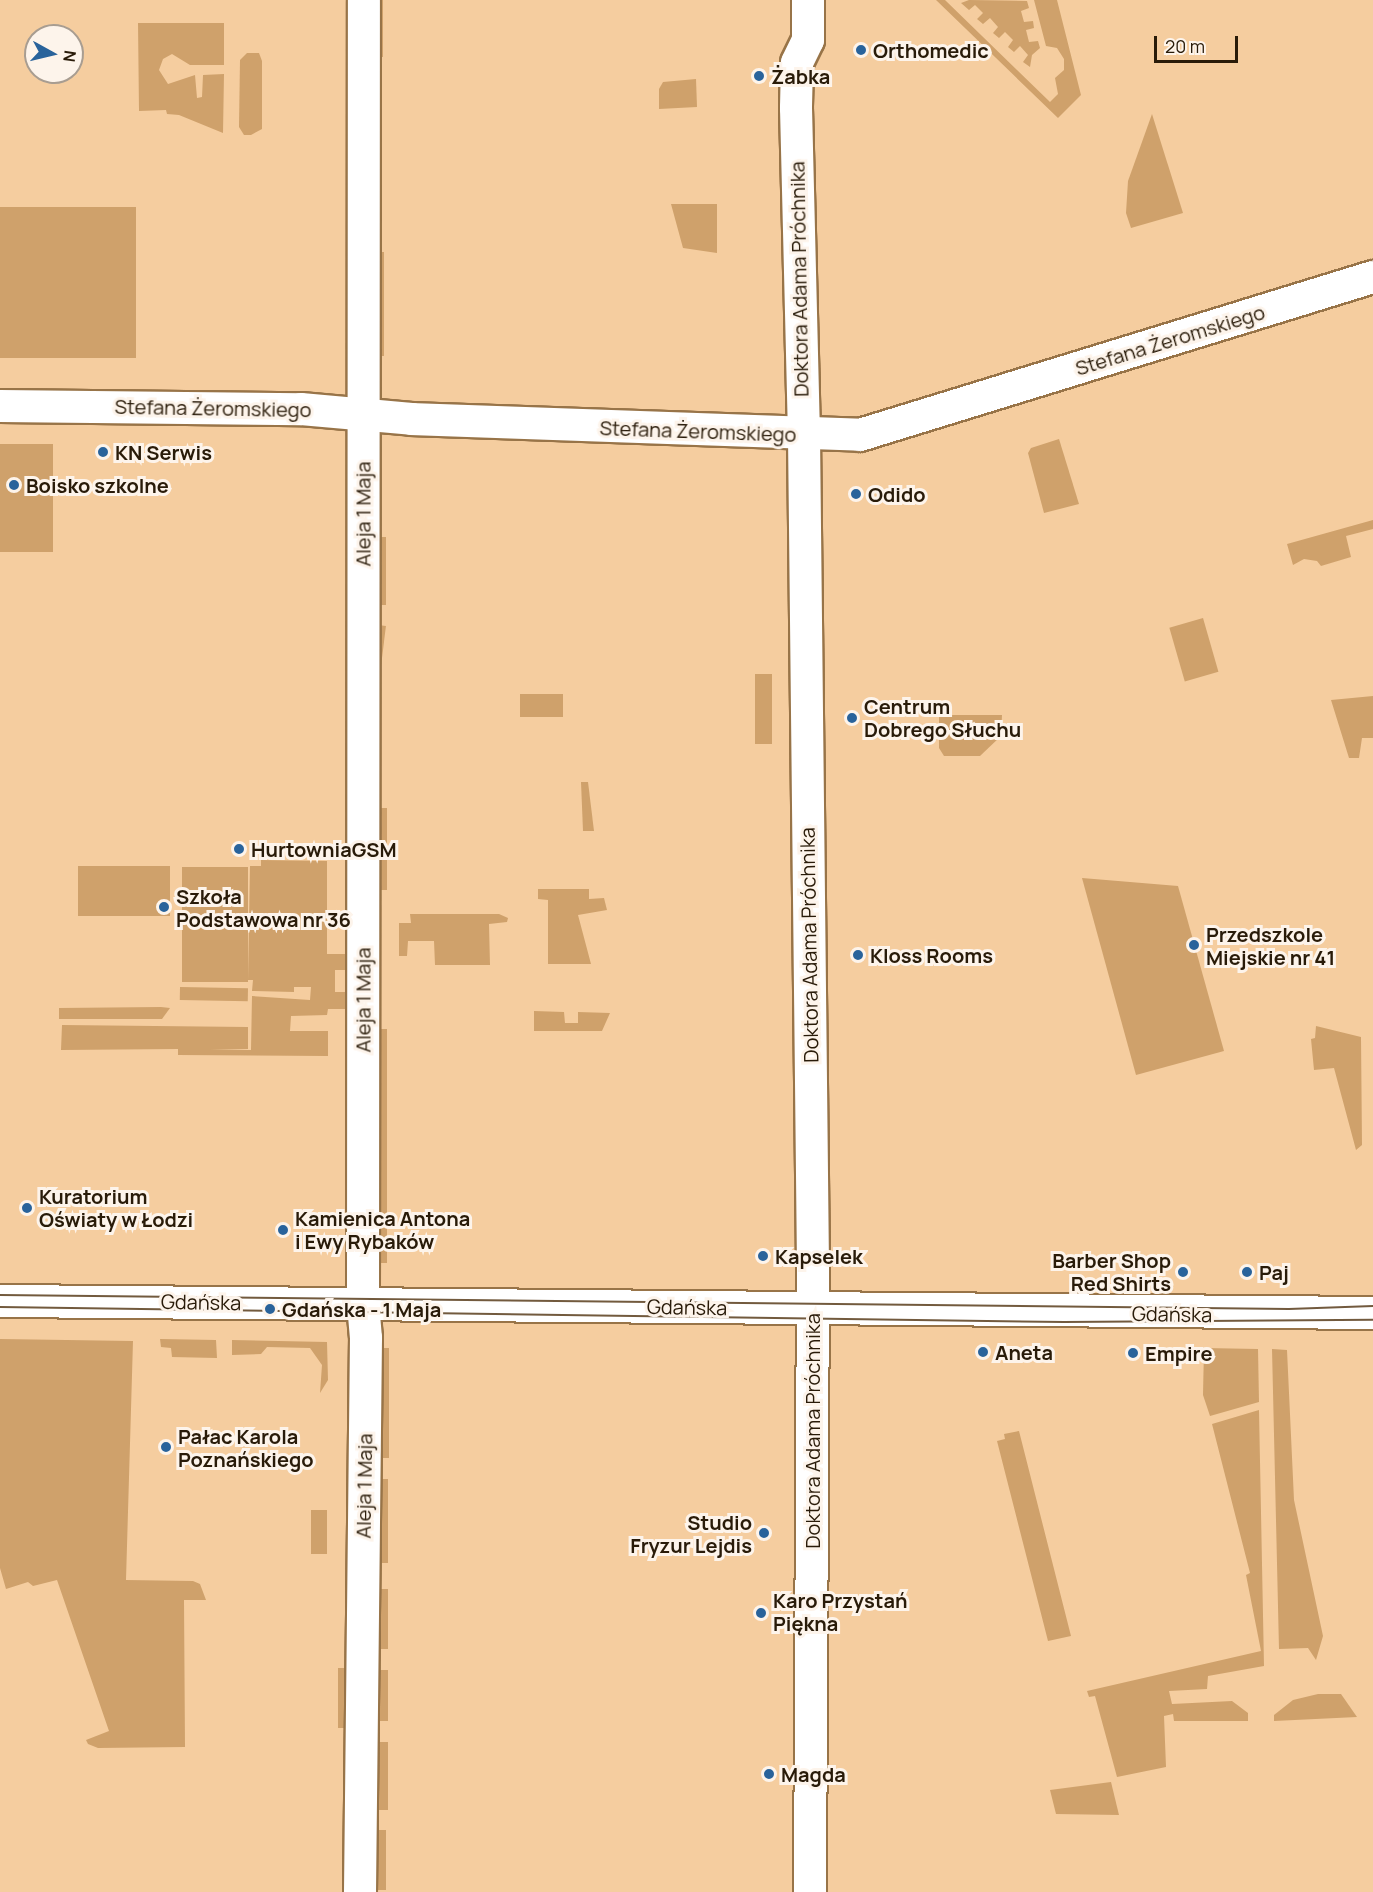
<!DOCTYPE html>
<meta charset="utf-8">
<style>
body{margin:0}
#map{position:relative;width:1373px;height:1892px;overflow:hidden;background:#f5cd9f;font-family:Manrope,sans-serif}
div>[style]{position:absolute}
.green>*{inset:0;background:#cfa16b;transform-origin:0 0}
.roads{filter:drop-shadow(2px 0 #987448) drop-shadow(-2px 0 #987448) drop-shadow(0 2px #987448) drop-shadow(0 -2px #987448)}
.minor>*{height:32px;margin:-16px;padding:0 16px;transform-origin:16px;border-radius:16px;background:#fff}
.tram>*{height:1.5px;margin:-0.75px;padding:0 0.75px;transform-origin:0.75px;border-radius:0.75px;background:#725a3e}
.dots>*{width:16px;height:16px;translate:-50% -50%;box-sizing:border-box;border:3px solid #fdf4eb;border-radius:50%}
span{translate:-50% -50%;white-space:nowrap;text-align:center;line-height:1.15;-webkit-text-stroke:6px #fdf4eb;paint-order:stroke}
.poi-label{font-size:20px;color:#291b09;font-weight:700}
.left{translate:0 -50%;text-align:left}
.right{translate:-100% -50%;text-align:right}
.street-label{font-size:20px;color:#291b09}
.north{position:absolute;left:24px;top:24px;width:60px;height:60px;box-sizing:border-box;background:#fdf4eb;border:2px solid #a89d91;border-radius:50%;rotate:98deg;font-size:16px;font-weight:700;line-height:24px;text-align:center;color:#291b09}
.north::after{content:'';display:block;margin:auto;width:21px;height:27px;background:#29639b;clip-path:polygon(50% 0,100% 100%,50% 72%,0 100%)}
.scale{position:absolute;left:1154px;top:36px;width:84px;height:27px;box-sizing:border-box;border:3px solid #291b09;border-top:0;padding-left:8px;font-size:18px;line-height:21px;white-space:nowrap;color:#291b09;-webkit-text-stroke:4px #fdf4eb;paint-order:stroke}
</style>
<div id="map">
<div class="green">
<i style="left:376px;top:0;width:7px;height:57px"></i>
<i style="clip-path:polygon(936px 0,945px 0,1050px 102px,1058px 94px,1055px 78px,1064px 70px,1064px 59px,1057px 48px,1046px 46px,1034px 0,1057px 0,1081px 95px,1058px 118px)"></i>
<i style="clip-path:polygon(969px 0,1027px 1px,1029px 8px,1021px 11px,1024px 22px,1033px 21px,1034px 28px,1026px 30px,1029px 42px,1038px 41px,1040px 48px,1032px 55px,1030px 67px,1023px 62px,1028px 55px,1020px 46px,1014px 52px,1008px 47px,1013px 40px,1005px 32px,999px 38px,993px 33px,998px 27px,990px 18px,983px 24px,977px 19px,983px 13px,975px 5px,969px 10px,961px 3px)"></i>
<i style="clip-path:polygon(138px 23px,224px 23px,224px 65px,190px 65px,172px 54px,163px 59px,159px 70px,168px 84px,195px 75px,197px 98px,202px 97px,203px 75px,224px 74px,223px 133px,179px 115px,167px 114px,166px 110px,139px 111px)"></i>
<i style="clip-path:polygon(247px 53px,259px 53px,262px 61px,262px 129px,251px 135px,244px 135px,239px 127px,240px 60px)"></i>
<i style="clip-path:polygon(696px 79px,697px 107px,659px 109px,659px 89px,663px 82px)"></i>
<i style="clip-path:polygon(1152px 114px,1183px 213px,1131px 228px,1126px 213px,1128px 181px)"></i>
<i style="clip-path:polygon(671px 204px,717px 204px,717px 253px,683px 248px)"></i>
<i style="left:0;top:207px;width:136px;height:151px"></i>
<i style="left:377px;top:252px;width:7px;height:104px"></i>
<i style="clip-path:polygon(1059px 439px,1079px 504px,1044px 513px,1028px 453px,1031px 448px)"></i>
<i style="left:0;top:444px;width:53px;height:108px"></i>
<i style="clip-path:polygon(1373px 520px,1373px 529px,1346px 536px,1351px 557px,1321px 566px,1317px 561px,1304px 559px,1293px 565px,1287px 544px)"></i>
<i style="left:378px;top:537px;width:8px;height:68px"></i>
<i style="left:1203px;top:618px;width:56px;height:35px;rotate:74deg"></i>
<i style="left:378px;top:625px;width:8px;height:84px;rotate:7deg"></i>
<i style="left:755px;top:674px;width:17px;height:70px"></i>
<i style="left:520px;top:694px;width:43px;height:23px"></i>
<i style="clip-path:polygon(1373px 696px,1373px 738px,1362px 738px,1359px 758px,1349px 758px,1331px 700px)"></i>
<i style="clip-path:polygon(939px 715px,1002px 715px,1001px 736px,980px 756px,944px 756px,939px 748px)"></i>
<i style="clip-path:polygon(581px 782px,588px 782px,594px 831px,583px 831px)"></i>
<i style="left:378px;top:808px;width:9px;height:82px"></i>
<i style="clip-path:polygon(261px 860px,327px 861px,327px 954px,345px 954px,345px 970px,335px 970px,335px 992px,345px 992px,345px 1009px,328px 1009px,327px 1015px,291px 1016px,290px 1031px,328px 1031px,328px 1056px,178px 1055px,178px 1049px,61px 1050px,62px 1025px,248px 1027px,248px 1049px,210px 1050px,251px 1050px,252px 996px,310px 1000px,311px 987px,294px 987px,294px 992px,252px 991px,253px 980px,248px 980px,250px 866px,261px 866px)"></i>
<i style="left:78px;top:866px;width:92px;height:50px"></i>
<i style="left:182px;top:867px;width:66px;height:115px"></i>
<i style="clip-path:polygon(1082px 878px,1178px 886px,1224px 1051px,1136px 1075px)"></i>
<i style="clip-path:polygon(538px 889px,589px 889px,589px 899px,604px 898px,607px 910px,578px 915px,591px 964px,548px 964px,548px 900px,538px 899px)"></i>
<i style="clip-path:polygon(410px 914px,499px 914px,508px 918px,507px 922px,489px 924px,490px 965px,435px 965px,434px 941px,408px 941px,407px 956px,399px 956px,399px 923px,411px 923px)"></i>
<i style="left:180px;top:987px;width:68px;height:13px;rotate:1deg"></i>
<i style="clip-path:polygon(59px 1008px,161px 1007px,170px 1008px,162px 1019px,59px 1019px)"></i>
<i style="clip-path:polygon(534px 1011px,564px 1012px,565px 1023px,578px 1023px,578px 1012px,610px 1013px,602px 1031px,534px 1031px)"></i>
<i style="clip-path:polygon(1316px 1026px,1361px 1037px,1362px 1145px,1356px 1150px,1334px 1068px,1314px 1070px,1311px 1039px,1315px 1038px)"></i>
<i style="clip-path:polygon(379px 1029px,387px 1029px,387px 1263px,381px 1263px)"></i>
<i style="clip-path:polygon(0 1339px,133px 1341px,126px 1580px,193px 1581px,200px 1584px,206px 1600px,184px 1600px,185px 1747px,98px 1748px,88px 1744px,86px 1740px,109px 1731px,57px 1580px,33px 1586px,28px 1582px,6px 1589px,0 1568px)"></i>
<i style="clip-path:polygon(160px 1339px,216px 1340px,217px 1358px,172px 1357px,171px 1348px,161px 1347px)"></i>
<i style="clip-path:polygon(232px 1340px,327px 1342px,328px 1380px,320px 1393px,322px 1365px,310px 1348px,267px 1347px,261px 1354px,232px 1355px)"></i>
<i style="left:378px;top:1348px;width:11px;height:110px"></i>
<i style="clip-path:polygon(1204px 1348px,1258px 1349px,1259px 1402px,1210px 1416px,1203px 1395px)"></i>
<i style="clip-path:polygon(1272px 1349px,1287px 1350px,1294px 1500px,1323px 1636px,1316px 1660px,1308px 1648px,1279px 1649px)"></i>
<i style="clip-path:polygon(1259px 1410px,1264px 1666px,1208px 1676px,1207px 1689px,1169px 1691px,1172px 1704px,1232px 1701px,1248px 1713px,1248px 1721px,1174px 1721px,1173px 1714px,1164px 1716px,1166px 1767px,1117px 1777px,1095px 1696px,1089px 1697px,1087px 1691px,1261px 1651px,1246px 1575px,1250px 1573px,1212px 1424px)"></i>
<i style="clip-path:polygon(1019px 1431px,1071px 1636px,1048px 1641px,997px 1441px,1005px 1439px,1004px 1434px)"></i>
<i style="left:377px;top:1479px;width:11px;height:84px"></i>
<i style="left:311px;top:1510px;width:16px;height:44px"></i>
<i style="clip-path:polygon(368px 1589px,388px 1589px,388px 1649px,377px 1649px)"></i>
<i style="left:338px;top:1668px;width:7px;height:60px"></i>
<i style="left:368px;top:1670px;width:20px;height:51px"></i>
<i style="clip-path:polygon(1318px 1694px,1341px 1694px,1357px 1717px,1274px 1721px,1274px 1715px,1293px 1700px)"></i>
<i style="left:377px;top:1742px;width:11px;height:68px"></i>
<i style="clip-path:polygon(1111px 1782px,1119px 1815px,1056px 1814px,1050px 1790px)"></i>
<i style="clip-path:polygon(376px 1830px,386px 1830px,386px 1890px,366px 1890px,376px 1880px)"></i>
</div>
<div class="roads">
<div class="minor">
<i style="left:808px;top:0;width:40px;rotate:90deg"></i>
<i style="left:808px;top:40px;width:25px;rotate:116deg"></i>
<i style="left:797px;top:63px;width:45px;rotate:91.3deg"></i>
<i style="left:796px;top:108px;width:327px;rotate:88.6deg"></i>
<i style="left:804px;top:435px;width:831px;rotate:89.38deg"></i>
<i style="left:813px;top:1266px;width:626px;rotate:90.27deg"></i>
<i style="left:0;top:406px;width:301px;rotate:0.6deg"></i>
<i style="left:301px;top:409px;width:111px;rotate:5.1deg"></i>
<i style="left:412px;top:419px;width:448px;rotate:2deg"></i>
<i style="left:860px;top:435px;width:537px;rotate:-17.12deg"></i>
<i style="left:0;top:1301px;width:1373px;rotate:0.5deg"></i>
<i style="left:360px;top:1892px;width:554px;rotate:-89.38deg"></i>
<i style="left:366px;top:1338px;width:34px;rotate:-95deg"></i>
<i style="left:363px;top:1304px;width:1304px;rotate:-89.96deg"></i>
</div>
</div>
<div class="tram">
<i style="left:0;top:1295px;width:1289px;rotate:0.62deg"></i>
<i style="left:1289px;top:1309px;width:84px;rotate:-2deg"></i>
<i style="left:0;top:1307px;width:1064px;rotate:0.81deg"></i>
<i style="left:1064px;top:1322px;width:309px;rotate:-0.4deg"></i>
</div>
<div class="dots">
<i style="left:861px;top:50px;background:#29639b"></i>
<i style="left:759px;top:76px;background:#29639b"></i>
<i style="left:103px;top:452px;background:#29639b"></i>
<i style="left:14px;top:485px;background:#29639b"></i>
<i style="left:856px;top:494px;background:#29639b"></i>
<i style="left:852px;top:718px;background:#29639b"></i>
<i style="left:239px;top:849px;background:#29639b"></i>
<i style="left:164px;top:907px;background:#29639b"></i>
<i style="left:1194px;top:945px;background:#29639b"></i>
<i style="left:858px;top:955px;background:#29639b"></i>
<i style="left:27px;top:1208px;background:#29639b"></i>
<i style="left:283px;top:1230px;background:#29639b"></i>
<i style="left:763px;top:1256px;background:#29639b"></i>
<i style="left:1183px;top:1272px;background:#29639b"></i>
<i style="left:1247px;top:1272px;background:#29639b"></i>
<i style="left:270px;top:1309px;background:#29639b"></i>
<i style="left:983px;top:1352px;background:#29639b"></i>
<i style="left:1133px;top:1353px;background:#29639b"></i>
<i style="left:166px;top:1447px;background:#29639b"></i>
<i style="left:764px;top:1533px;background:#29639b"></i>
<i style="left:761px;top:1613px;background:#29639b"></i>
<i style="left:769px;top:1774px;background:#29639b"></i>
</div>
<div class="poi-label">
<span class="left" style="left:873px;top:50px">Orthomedic</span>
<span class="left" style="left:771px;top:76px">Żabka</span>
<span class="left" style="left:115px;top:452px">KN Serwis</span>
<span class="left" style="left:26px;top:485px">Boisko szkolne</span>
<span class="left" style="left:868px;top:494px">Odido</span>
<span class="left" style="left:864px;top:718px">Centrum<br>Dobrego Słuchu</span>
<span class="left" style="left:251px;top:849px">HurtowniaGSM</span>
<span class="left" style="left:176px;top:908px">Szkoła<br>Podstawowa nr 36</span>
<span class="left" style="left:1206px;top:946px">Przedszkole<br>Miejskie nr 41</span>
<span class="left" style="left:870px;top:955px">Kloss Rooms</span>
<span class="left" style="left:39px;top:1208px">Kuratorium<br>Oświaty w Łodzi</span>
<span class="left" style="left:295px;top:1230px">Kamienica Antona<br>i Ewy Rybaków</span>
<span class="left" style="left:775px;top:1256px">Kapselek</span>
<span class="right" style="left:1171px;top:1272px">Barber Shop<br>Red Shirts</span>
<span class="left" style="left:1259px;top:1272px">Paj</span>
<span class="left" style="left:282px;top:1309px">Gdańska - 1 Maja</span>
<span class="left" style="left:995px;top:1352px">Aneta</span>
<span class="left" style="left:1145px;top:1353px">Empire</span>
<span class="left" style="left:178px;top:1448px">Pałac Karola<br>Poznańskiego</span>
<span class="right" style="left:752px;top:1534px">Studio<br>Fryzur Lejdis</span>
<span class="left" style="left:773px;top:1612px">Karo Przystań<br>Piękna</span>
<span class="left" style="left:781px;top:1774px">Magda</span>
</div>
<div class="street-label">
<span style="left:799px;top:279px;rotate:-91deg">Doktora Adama Próchnika</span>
<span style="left:1170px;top:340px;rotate:-17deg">Stefana Żeromskiego</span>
<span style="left:213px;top:408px;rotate:1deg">Stefana Żeromskiego</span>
<span style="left:698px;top:431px;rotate:2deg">Stefana Żeromskiego</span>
<span style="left:363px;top:514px;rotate:-90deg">Aleja 1 Maja</span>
<span style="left:809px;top:945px;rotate:-91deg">Doktora Adama Próchnika</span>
<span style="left:363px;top:1000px;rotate:-90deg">Aleja 1 Maja</span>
<span style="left:201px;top:1302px;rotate:1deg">Gdańska</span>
<span style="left:687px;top:1307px;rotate:1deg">Gdańska</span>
<span style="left:1172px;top:1314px;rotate:1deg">Gdańska</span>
<span style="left:812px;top:1431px;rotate:-90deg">Doktora Adama Próchnika</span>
<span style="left:364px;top:1486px;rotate:-89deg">Aleja 1 Maja</span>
</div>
<div class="north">N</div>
<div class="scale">20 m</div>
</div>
